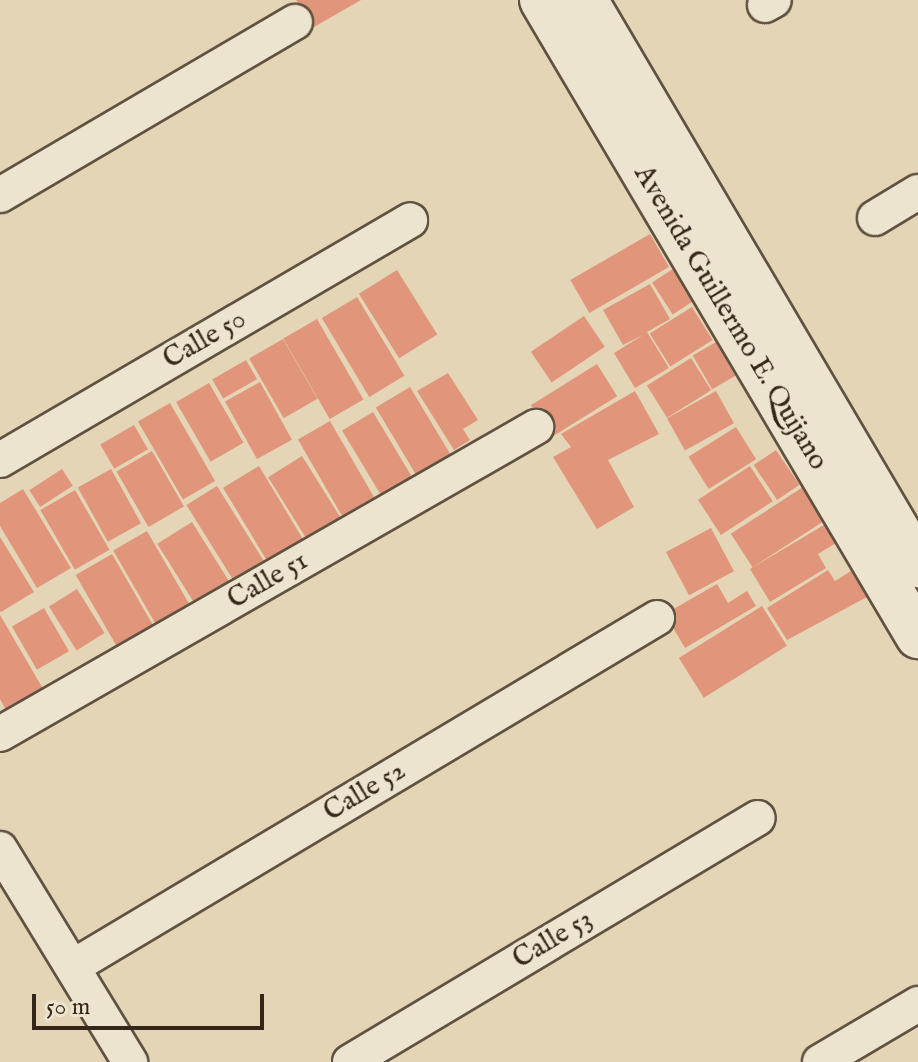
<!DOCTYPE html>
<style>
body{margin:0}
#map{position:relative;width:918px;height:1062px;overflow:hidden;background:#e3d5b6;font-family:"IM FELL English",serif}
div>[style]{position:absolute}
.building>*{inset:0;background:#e1967b;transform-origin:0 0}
.roads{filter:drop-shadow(2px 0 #605240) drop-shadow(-2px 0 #605240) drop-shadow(0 2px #605240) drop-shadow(0 -2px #605240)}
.minor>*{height:34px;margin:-17px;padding:0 17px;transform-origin:17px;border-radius:17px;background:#ede4d0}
.tertiary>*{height:44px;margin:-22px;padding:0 22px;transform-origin:22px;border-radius:22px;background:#ede4d0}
span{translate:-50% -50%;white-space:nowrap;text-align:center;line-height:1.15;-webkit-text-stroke:7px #ede4d0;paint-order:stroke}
.street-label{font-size:28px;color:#342619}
.scale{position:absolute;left:32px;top:994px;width:232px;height:36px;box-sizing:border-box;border:4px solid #342619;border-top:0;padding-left:10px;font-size:24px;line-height:28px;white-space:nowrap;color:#342619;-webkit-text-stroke:6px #ede4d0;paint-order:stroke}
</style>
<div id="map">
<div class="building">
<i style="clip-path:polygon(296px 0,361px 0,314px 27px)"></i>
<i style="left:650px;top:234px;width:38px;height:92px;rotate:60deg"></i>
<i style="left:673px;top:269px;width:38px;height:25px;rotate:57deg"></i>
<i style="left:397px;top:270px;width:76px;height:45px;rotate:58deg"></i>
<i style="clip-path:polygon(650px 284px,670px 319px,647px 332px,669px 368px,635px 388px,614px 353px,643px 335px,623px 345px,603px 310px)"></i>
<i style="left:357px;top:297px;width:92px;height:41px;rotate:59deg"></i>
<i style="left:692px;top:307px;width:39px;height:50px;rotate:58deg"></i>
<i style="left:584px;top:316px;width:37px;height:64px;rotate:56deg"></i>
<i style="left:317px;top:319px;width:93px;height:39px;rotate:60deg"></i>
<i style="left:283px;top:339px;width:69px;height:39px;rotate:60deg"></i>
<i style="left:716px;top:342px;width:39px;height:27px;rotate:60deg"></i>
<i style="left:691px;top:358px;width:38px;height:52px;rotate:58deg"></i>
<i style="left:246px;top:360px;width:22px;height:39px;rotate:60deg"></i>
<i style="left:597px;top:364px;width:38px;height:78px;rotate:58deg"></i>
<i style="clip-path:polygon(448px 373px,478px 420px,463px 429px,470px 440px,454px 450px,417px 391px)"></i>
<i style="left:260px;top:382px;width:66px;height:40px;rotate:61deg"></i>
<i style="left:209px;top:383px;width:69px;height:38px;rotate:60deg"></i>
<i style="left:410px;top:387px;width:81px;height:40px;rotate:59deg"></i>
<i style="clip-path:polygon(635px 391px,659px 434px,608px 460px,634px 507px,597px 529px,553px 457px,571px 447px,561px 434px)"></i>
<i style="left:716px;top:391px;width:37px;height:56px;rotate:61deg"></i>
<i style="left:170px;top:403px;width:90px;height:37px;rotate:60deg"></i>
<i style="left:373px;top:412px;width:76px;height:36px;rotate:59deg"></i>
<i style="left:330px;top:421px;width:88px;height:37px;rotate:60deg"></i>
<i style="left:134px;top:425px;width:28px;height:39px;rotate:60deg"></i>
<i style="left:736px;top:427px;width:38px;height:56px;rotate:58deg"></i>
<i style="left:776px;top:450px;width:42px;height:27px;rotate:56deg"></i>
<i style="left:152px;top:451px;width:64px;height:41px;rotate:60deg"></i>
<i style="left:302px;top:456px;width:75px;height:40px;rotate:58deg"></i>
<i style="left:259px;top:466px;width:91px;height:42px;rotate:59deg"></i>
<i style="left:750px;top:466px;width:42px;height:62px;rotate:57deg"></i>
<i style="left:62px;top:469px;width:20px;height:39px;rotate:57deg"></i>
<i style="left:111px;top:469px;width:62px;height:38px;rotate:61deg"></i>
<i style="left:217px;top:486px;width:95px;height:36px;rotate:58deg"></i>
<i style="left:803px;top:487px;width:40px;height:86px;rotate:57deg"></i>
<i style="clip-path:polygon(23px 489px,71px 568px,37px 588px,0 526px,0 503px)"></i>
<i style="left:75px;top:490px;width:69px;height:40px;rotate:60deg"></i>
<i style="left:192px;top:522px;width:77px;height:41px;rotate:58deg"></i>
<i style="clip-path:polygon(824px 525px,836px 543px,818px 554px,826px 568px,770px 602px,750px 569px)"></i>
<i style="left:711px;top:528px;width:49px;height:51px;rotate:62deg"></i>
<i style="left:147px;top:531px;width:93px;height:39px;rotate:60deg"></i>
<i style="clip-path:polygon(0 537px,34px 592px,1px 612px,0 611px)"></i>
<i style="left:112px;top:554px;width:90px;height:42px;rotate:60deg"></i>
<i style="clip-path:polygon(828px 570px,835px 581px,851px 571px,867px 597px,787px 640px,767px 608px)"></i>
<i style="clip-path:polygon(717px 584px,728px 603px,747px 591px,756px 606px,685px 648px,665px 614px)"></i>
<i style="left:77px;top:589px;width:52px;height:33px;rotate:58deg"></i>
<i style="left:762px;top:606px;width:47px;height:98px;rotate:58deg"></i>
<i style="left:44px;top:608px;width:50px;height:37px;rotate:60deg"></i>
<i style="clip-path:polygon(0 615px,49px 699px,12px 721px,0 699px)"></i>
</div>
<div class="roads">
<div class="minor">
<i style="left:765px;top:5px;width:10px;rotate:-29deg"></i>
<i style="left:0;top:195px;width:342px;rotate:-30.4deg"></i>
<i style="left:875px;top:218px;width:50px;rotate:-31.2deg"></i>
<i style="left:0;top:460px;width:475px;rotate:-30.3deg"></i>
<i style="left:0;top:734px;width:618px;rotate:-29.8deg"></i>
<i style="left:0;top:849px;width:250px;rotate:58.6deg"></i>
<i style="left:74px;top:966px;width:679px;rotate:-30.83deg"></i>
<i style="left:350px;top:1062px;width:475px;rotate:-30.9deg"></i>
<i style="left:820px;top:1062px;width:114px;rotate:-30.6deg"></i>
</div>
<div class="tertiary">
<i style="left:542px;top:0;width:739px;rotate:59.41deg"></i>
<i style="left:585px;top:0;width:656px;rotate:59.49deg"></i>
</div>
</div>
<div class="street-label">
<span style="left:730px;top:318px;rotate:59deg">Avenida Guillermo E. Quijano</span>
<span style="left:205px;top:340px;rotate:-30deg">Calle 50</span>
<span style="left:268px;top:581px;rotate:-30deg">Calle 51</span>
<span style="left:365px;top:792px;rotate:-31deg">Calle 52</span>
<span style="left:553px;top:940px;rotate:-31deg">Calle 53</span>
</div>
<div class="scale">50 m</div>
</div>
